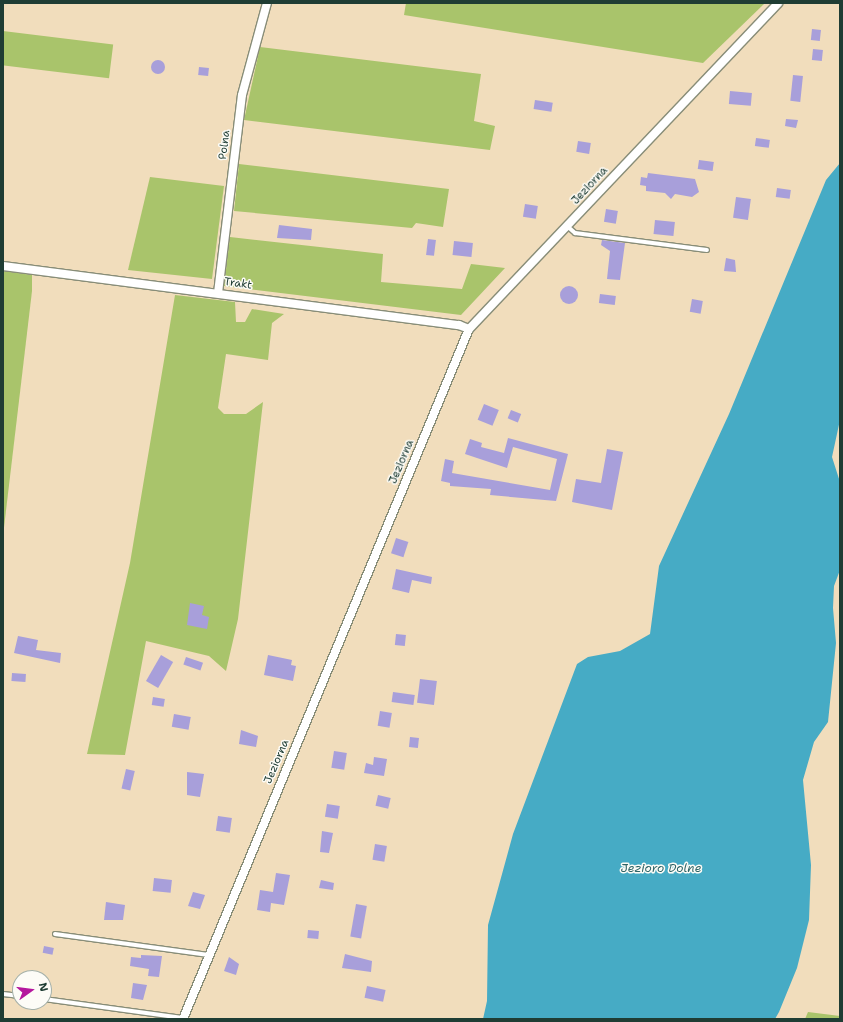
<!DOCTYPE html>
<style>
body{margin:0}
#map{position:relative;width:843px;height:1022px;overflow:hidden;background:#f1ddbc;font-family:"Shantell Sans",sans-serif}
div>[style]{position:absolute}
.green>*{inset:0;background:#a9c46b;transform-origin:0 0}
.water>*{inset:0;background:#46abc5}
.building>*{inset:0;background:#a89fda;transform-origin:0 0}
.round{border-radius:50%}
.roads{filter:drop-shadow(1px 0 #888d78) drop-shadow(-1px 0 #888d78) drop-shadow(0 1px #888d78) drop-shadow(0 -1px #888d78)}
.service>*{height:4px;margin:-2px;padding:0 2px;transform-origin:2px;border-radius:2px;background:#fff}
.minor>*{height:8px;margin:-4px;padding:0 4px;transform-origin:4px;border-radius:4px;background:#fff}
span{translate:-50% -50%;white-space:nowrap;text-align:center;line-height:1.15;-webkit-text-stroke:3px #fdfcf7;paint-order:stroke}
.street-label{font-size:11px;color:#1f3d34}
.water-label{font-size:12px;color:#2d6467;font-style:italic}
.frame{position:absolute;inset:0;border:4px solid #1f3d34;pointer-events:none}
.north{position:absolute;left:12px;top:970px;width:40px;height:40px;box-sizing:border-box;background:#fdfcf7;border:1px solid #a4b0a9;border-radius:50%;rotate:76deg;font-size:11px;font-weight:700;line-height:16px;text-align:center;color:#1f3d34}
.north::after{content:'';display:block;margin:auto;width:14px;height:18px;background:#b5179e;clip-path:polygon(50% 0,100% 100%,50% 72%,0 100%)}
</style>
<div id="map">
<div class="green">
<i style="clip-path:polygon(406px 3px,765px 3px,703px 63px,404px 15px)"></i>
<i style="left:3px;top:31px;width:111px;height:34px;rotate:7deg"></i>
<i style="clip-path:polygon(260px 47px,481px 74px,474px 121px,495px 126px,490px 150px,244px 120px)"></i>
<i style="clip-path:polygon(239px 164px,449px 189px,443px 227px,416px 223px,412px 228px,234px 211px)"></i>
<i style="clip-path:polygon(150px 177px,224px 186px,212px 279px,128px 270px)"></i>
<i style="clip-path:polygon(230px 237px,383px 254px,381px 282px,462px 289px,471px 264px,505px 268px,461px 315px,224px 286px)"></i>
<i style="clip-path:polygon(3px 271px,32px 275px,32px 291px,3px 536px)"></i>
<i style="clip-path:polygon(175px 295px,235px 302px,236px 322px,245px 322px,252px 309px,284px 314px,272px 323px,268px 360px,226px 354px,218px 408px,224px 414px,246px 414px,263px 402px,238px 619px,226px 671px,209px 656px,146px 641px,125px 755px,87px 754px,130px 563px)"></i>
<i style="clip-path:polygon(808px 1012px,840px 1016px,840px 1019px,805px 1019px)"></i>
</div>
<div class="water">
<i style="clip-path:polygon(840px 163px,840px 420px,832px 457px,840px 482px,840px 570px,834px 586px,833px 608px,836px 643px,828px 722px,814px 742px,803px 780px,811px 865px,809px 920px,797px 968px,779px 1012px,775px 1019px,483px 1019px,487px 1001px,488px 925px,513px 834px,577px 664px,588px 657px,620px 651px,650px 634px,659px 566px,729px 414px,826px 180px)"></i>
</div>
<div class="building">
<i style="left:812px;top:29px;width:9px;height:11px;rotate:6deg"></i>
<i style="left:813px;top:49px;width:10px;height:11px;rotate:6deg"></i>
<i class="round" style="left:151px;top:60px;width:14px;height:14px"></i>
<i style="left:199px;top:67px;width:10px;height:8px;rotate:6deg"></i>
<i style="left:793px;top:75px;width:10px;height:26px;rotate:6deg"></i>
<i style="left:730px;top:91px;width:22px;height:13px;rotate:5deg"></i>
<i style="left:535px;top:100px;width:18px;height:9px;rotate:9deg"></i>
<i style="clip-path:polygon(786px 119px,798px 120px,796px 128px,785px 126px)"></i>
<i style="left:756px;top:138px;width:14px;height:8px;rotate:8deg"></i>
<i style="left:578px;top:141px;width:13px;height:11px;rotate:9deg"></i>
<i style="left:699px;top:160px;width:15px;height:9px;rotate:8deg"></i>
<i style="clip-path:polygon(648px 173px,695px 179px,699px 192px,692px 197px,675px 194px,671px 199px,665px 193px,646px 191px,646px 186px,640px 185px,641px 177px,647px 178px)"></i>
<i style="left:777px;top:188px;width:14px;height:9px;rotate:8deg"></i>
<i style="left:736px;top:197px;width:15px;height:21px;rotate:8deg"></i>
<i style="left:525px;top:204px;width:13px;height:13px;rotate:9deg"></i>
<i style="left:606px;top:209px;width:12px;height:13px;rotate:9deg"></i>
<i style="left:655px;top:220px;width:20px;height:14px;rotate:6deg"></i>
<i style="clip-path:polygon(279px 225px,312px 229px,311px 240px,277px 238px)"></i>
<i style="left:428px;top:239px;width:8px;height:16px;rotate:7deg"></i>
<i style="clip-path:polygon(602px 240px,625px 243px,620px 280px,607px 279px,610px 251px,601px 245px)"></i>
<i style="left:454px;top:241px;width:19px;height:14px;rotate:6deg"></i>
<i style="clip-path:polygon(726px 258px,735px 260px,736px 272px,724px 271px)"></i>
<i class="round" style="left:560px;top:286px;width:18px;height:18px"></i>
<i style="left:600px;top:294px;width:16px;height:9px;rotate:7deg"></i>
<i style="left:692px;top:299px;width:11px;height:13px;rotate:10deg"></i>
<i style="left:484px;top:404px;width:16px;height:17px;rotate:22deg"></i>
<i style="left:511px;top:410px;width:11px;height:9px;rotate:22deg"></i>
<i style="clip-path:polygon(508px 438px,568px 454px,556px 501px,490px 495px,491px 489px,450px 486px,450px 483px,441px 481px,445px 459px,454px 461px,452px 473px,550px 490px,557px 459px,513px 447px,507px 468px,465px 454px,470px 439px,482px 443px,481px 447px,504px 453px)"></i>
<i style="clip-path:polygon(607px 449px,623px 452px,612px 510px,572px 502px,576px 479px,601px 483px)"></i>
<i style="left:396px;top:538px;width:13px;height:16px;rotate:18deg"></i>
<i style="clip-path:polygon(396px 569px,432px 577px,431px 584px,412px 580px,409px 593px,392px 589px)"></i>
<i style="clip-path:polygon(190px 603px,204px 606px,202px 615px,209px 617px,207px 629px,187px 625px)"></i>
<i style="left:396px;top:634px;width:10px;height:11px;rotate:6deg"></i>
<i style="clip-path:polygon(18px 636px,38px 640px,36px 650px,61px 653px,60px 663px,14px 653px)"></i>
<i style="left:161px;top:655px;width:14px;height:30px;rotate:30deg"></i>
<i style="clip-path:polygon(268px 655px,292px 660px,291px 665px,296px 666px,293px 681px,264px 675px)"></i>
<i style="left:186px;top:657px;width:18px;height:8px;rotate:19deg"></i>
<i style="left:12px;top:673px;width:14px;height:8px;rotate:4deg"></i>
<i style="left:420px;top:679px;width:17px;height:24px;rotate:7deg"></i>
<i style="left:393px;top:692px;width:22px;height:10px;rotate:8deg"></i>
<i style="left:153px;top:697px;width:12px;height:8px;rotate:9deg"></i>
<i style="left:380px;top:711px;width:12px;height:15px;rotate:9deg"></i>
<i style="left:174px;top:714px;width:17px;height:13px;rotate:10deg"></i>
<i style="clip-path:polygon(241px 730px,258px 736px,256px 747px,239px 744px)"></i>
<i style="left:410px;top:737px;width:9px;height:10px;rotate:6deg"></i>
<i style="left:334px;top:751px;width:13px;height:17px;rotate:9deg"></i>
<i style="clip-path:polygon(374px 757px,387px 759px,384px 776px,364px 773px,366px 763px,373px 765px)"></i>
<i style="left:126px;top:769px;width:9px;height:20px;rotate:13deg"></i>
<i style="clip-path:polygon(187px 772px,204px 774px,200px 797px,187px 795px)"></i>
<i style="left:378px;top:795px;width:13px;height:11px;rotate:13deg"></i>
<i style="left:327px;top:804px;width:13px;height:13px;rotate:9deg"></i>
<i style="left:218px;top:816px;width:14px;height:15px;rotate:8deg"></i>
<i style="clip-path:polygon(322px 831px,333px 833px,329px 853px,320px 852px)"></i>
<i style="left:375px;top:844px;width:12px;height:16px;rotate:9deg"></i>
<i style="clip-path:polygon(276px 873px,290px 875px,284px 905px,271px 903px,270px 912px,257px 910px,260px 890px,273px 892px)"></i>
<i style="left:154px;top:878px;width:18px;height:13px;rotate:6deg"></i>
<i style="clip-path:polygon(321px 880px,334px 883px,333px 890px,319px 888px)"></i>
<i style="clip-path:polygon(193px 892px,205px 895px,200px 909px,188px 906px)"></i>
<i style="clip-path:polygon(106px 902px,125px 905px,123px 920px,104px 920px)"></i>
<i style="left:356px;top:904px;width:11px;height:33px;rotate:10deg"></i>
<i style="left:308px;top:930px;width:11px;height:8px;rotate:5deg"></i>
<i style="left:44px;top:946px;width:10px;height:7px;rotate:11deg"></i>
<i style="clip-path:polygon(345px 954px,372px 961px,371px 972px,342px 968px)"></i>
<i style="clip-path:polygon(141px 955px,162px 956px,159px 977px,148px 976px,149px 969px,130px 966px,131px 957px,141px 958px)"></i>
<i style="clip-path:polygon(229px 957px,239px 964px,236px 975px,224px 971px)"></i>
<i style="clip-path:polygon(133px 983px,147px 985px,143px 1000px,131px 998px)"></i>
<i style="left:367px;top:986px;width:19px;height:12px;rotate:12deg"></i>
</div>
<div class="roads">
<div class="service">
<i style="left:567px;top:226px;width:11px;rotate:41deg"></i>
<i style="left:575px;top:233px;width:133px;rotate:7.3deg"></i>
<i style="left:55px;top:934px;width:155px;rotate:7.8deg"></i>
<i style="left:3px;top:994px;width:17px;rotate:7deg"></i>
<i style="left:44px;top:999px;width:140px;rotate:7.8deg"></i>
</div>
<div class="minor">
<i style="left:3px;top:266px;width:460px;rotate:7.4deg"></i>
<i style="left:459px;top:325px;width:11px;rotate:22deg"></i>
<i style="left:218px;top:293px;width:199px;rotate:-83.1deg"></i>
<i style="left:242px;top:95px;width:95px;rotate:-74.8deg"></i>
<i style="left:183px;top:1019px;width:747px;rotate:-67.49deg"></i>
<i style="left:469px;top:329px;width:449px;rotate:-46.5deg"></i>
</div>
</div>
<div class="street-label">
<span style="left:225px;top:145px;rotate:-83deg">Polna</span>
<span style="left:590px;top:186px;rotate:-47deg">Jeziorna</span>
<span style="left:238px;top:284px;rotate:8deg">Trakt</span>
<span style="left:402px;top:462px;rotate:-67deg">Jeziorna</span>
<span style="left:277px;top:762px;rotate:-67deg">Jeziorna</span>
</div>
<div class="water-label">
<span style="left:661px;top:869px">Jezioro Dolne</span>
</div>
<div class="frame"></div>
<div class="north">N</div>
</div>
